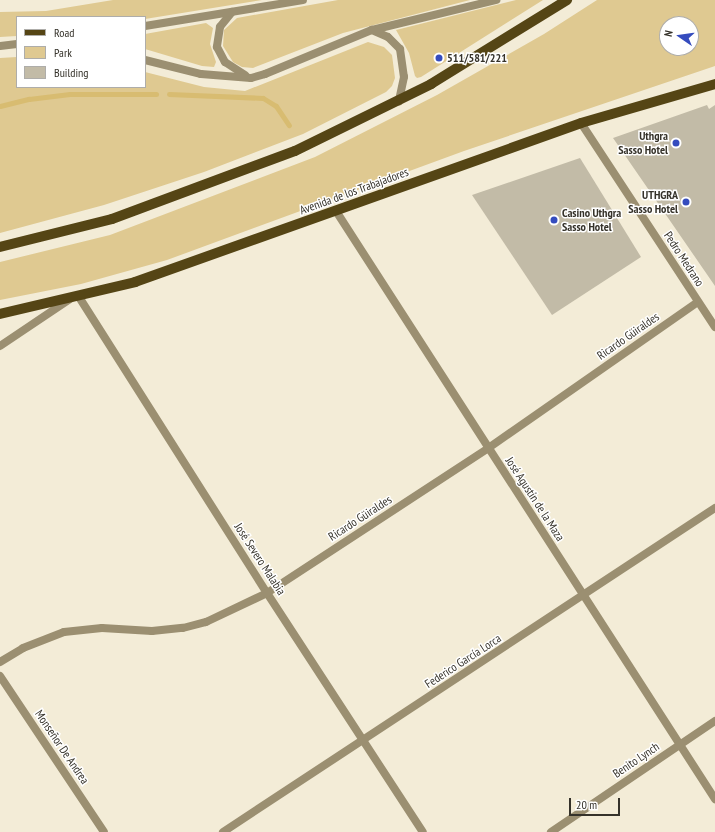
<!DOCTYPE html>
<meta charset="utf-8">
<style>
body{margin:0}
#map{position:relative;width:715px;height:832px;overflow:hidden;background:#f3ecd7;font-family:"PT Sans Narrow",sans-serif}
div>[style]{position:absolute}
.green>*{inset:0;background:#dfc991}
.stream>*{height:5px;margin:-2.5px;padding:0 2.5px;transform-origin:2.5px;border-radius:2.5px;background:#d8bc71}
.building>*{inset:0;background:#c2bba7}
.street>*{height:8px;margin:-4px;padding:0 4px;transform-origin:4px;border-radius:4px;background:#9b8f71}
.primary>*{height:10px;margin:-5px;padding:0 5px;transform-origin:5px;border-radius:5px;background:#554515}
.dots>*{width:11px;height:11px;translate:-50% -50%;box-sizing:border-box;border:2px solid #fff;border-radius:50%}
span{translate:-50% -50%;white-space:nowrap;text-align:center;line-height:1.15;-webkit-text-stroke:3px #fff;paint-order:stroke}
.poi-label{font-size:12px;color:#35322a;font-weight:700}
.left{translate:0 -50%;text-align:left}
.right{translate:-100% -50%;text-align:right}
.street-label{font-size:12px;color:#35322a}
.legend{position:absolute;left:16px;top:16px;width:130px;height:72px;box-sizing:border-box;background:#fff;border:1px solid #aeadaa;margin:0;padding:5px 7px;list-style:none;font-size:12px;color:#35322a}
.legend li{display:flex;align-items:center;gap:8px;height:20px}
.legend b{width:20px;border:1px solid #aeadaa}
.north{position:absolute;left:659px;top:16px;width:40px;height:40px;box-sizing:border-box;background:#fff;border:1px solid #aeadaa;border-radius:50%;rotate:283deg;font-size:11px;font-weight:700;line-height:16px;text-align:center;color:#35322a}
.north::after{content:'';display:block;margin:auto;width:14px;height:18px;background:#354cbe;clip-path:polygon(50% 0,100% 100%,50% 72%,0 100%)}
.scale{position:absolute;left:569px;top:798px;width:51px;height:18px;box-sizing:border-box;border:2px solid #35322a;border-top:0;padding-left:5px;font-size:12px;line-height:14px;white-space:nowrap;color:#35322a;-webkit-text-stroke:3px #fff;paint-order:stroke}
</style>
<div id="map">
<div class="green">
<i style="clip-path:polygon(113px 0,262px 0,145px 19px,17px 17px,17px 36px,0 37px,0 12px,46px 11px)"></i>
<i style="clip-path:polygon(338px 0,470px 0,343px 33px,253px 68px,242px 67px,233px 62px,223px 46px,224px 30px,237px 18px)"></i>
<i style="clip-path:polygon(516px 0,543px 0,421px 77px,417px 78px,415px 76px,409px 53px,396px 30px)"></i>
<i style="clip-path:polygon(evenodd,597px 0,715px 0,715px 66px,464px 151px,167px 260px,81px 284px,0 300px,0 262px,110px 235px,315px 157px,437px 95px,544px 34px,597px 0,667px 24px,691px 24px,691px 48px,667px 48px,667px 24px)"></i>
<i style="clip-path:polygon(206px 23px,213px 28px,210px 44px,216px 62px,214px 67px,202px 66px,145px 49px,145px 34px)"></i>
<i style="clip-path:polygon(368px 42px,384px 47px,392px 55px,395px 78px,392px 86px,386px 92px,303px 134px,204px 172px,104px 205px,0 233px,0 58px,17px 57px,17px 87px,145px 87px,145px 72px,204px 87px,245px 91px)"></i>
</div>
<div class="stream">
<i style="left:169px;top:94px;width:94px;rotate:2.4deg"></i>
<i style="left:263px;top:98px;width:15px;rotate:32deg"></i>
<i style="left:276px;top:106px;width:23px;rotate:56deg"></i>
<i style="left:0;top:106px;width:30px;rotate:-14deg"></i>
<i style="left:29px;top:99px;width:41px;rotate:-7deg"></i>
<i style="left:70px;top:94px;width:86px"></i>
</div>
<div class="building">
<i style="clip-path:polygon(707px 105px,709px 109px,715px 105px,715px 286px,613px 138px)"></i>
<i style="clip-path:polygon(580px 158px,641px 257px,552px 315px,472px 195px)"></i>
</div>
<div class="street">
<i style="left:232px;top:12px;width:19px;rotate:129deg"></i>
<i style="left:220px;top:27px;width:20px;rotate:99deg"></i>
<i style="left:217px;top:47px;width:17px;rotate:62deg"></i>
<i style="left:225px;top:62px;width:24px;rotate:33deg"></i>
<i style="left:145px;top:26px;width:160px;rotate:-9.3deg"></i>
<i style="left:372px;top:30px;width:128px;rotate:-13.6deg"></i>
<i style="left:0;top:46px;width:17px;rotate:-7deg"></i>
<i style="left:145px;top:60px;width:58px;rotate:14deg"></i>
<i style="left:201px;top:74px;width:50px;rotate:4.6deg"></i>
<i style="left:251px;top:78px;width:15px;rotate:-16deg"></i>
<i style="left:265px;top:74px;width:116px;rotate:-22.4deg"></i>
<i style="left:372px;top:30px;width:17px;rotate:24deg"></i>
<i style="left:388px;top:37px;width:17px;rotate:45deg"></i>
<i style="left:400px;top:49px;width:28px;rotate:82deg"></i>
<i style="left:404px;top:77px;width:25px;rotate:102deg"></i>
<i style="left:581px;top:123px;width:244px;rotate:56.7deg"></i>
<i style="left:336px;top:211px;width:700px;rotate:57.2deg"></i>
<i style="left:79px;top:297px;width:351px;rotate:57.6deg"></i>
<i style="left:267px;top:593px;width:285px;rotate:56.9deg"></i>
<i style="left:0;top:346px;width:84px;rotate:-33.9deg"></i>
<i style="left:0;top:662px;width:27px;rotate:-31deg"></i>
<i style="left:23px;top:648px;width:44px;rotate:-21.3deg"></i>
<i style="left:64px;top:632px;width:38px;rotate:-6deg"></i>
<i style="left:102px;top:628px;width:50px;rotate:3.4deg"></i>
<i style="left:152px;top:631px;width:31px;rotate:-6deg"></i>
<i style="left:183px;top:628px;width:24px;rotate:-15deg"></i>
<i style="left:206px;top:622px;width:68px;rotate:-25.4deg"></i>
<i style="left:267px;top:593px;width:263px;rotate:-33.2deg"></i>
<i style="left:487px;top:449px;width:257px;rotate:-34.9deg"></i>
<i style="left:0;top:676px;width:187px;rotate:56.3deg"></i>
<i style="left:223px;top:832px;width:589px;rotate:-33.37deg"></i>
<i style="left:551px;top:832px;width:198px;rotate:-34.1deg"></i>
</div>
<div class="primary">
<i style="left:0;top:247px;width:115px;rotate:-14deg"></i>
<i style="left:112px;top:219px;width:195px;rotate:-20.4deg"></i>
<i style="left:295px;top:151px;width:152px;rotate:-26.2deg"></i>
<i style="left:431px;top:84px;width:160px;rotate:-31.7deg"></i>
<i style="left:0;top:314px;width:139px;rotate:-13.3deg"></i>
<i style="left:135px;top:282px;width:473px;rotate:-19.6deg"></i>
<i style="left:581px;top:123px;width:140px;rotate:-16.2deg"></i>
</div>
<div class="dots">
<i style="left:439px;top:58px;background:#354cbe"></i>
<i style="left:676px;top:143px;background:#354cbe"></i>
<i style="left:686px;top:202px;background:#354cbe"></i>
<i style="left:554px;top:220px;background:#354cbe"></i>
</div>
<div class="poi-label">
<span class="left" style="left:447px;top:58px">511/581/221</span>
<span class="right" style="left:668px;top:143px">Uthgra<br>Sasso Hotel</span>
<span class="right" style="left:678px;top:202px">UTHGRA<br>Sasso Hotel</span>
<span class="left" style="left:562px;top:220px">Casino Uthgra<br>Sasso Hotel</span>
</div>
<div class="street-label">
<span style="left:354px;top:191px;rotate:-20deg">Avenida de los Trabajadores</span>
<span style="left:684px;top:259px;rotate:57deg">Pedro Medrano</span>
<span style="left:628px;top:336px;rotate:-35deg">Ricardo Güiraldes</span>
<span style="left:535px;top:499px;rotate:57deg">José Agustín de la Maza</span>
<span style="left:360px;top:518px;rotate:-33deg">Ricardo Güiraldes</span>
<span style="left:260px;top:559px;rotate:57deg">José Severo Malabia</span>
<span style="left:463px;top:661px;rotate:-33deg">Federico García Lorca</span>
<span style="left:62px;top:747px;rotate:56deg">Monseñor De Andrea</span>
<span style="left:636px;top:760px;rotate:-34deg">Benito Lynch</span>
</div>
<ul class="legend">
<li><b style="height:5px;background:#554515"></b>Road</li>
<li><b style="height:11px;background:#dfc991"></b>Park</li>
<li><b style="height:11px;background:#c2bba7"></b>Building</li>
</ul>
<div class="north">N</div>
<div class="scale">20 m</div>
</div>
